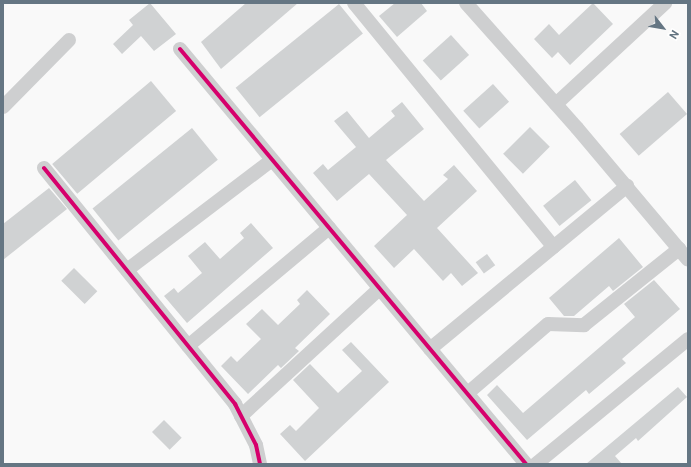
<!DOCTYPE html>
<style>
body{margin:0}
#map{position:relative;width:691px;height:467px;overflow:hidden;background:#f9f9f9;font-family:Roboto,sans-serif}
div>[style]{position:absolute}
.building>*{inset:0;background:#d0d2d3;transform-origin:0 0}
.street>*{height:14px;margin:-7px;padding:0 7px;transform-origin:7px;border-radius:7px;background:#cecfd0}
.cycleway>*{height:4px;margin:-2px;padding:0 2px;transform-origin:2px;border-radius:2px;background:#d6006c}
span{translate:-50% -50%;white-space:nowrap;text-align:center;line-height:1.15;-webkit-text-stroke:4px #fff;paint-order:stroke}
.frame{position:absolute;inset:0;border:4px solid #657683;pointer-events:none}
.north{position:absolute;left:643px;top:8px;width:40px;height:40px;-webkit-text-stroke:3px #fff;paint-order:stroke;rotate:121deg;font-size:11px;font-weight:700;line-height:16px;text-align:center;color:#657683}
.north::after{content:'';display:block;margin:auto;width:14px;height:18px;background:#657683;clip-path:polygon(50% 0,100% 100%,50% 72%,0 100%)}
</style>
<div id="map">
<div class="building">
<i style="clip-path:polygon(150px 3px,176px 34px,154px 51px,141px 36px,122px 54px,113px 44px,133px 25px,129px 20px)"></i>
<i style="clip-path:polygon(246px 3px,298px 3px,221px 69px,201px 42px)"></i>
<i style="clip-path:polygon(395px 3px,421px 3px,427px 11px,397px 37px,379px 16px)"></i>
<i style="clip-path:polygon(593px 3px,613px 24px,570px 65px,558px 52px,552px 58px,534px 39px,549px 24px,559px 35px)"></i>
<i style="left:339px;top:4px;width:38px;height:133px;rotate:51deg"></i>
<i style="left:451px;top:35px;width:27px;height:38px;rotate:48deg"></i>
<i style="left:151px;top:81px;width:39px;height:129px;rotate:50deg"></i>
<i style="left:493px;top:84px;width:24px;height:40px;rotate:48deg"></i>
<i style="left:668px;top:92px;width:29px;height:64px;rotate:49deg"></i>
<i style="clip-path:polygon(402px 102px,424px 129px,386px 160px,424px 201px,448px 179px,443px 175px,454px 165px,477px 191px,437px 228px,478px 273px,462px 286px,451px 273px,443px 281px,414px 249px,394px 268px,374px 246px,407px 215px,369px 174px,337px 201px,313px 173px,323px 164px,328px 170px,356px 147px,334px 121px,347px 111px,369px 138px,395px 116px,391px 111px)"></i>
<i style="left:530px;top:127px;width:28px;height:38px;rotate:45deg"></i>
<i style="left:192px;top:128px;width:41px;height:128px;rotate:51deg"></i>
<i style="left:575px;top:180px;width:26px;height:41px;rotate:51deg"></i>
<i style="clip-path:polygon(49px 188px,67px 209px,3px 260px,3px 224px)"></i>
<i style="clip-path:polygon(251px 223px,273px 248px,187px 323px,164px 296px,174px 288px,178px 293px,202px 273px,188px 256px,205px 242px,220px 259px,244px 238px,240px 233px)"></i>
<i style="clip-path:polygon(619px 238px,643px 267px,613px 291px,609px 286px,574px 316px,564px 316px,549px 298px)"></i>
<i style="left:487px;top:254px;width:14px;height:14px;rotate:54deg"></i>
<i style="left:74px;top:268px;width:33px;height:18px;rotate:45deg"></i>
<i style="clip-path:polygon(654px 280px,680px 309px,622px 359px,626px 363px,589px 394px,586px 390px,527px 440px,487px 395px,497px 385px,523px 413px,635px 317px,624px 304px)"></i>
<i style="clip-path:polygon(307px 290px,330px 314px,295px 348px,299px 351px,281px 368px,278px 365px,248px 394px,221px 366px,231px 356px,237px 362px,261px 339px,246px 324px,262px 309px,278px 325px,300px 304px,297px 300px)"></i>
<i style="clip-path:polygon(351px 342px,389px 382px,305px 461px,280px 434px,290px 425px,296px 431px,319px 408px,293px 380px,310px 364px,338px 393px,362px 371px,342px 350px)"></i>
<i style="clip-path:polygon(678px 387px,687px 397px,638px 441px,636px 438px,615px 456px,622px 464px,586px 464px)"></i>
<i style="left:164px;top:420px;width:25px;height:17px;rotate:45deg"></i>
</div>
<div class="street">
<i style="left:354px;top:3px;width:315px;rotate:50.7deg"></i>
<i style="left:466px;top:3px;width:167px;rotate:48.4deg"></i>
<i style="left:577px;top:128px;width:172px;rotate:49.9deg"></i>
<i style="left:180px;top:49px;width:540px;rotate:50.18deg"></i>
<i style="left:556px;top:104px;width:149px;rotate:-42.8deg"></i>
<i style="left:3px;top:107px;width:94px;rotate:-45.4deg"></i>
<i style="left:44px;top:168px;width:304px;rotate:51deg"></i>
<i style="left:235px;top:404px;width:46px;rotate:62.9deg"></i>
<i style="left:256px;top:445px;width:19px;rotate:78deg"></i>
<i style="left:127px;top:270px;width:182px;rotate:-37.2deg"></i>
<i style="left:188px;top:346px;width:184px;rotate:-39.9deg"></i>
<i style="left:430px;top:349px;width:256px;rotate:-39.6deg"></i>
<i style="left:469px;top:392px;width:104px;rotate:-40.7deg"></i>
<i style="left:548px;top:324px;width:36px;rotate:2deg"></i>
<i style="left:584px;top:325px;width:122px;rotate:-38.7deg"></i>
<i style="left:241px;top:416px;width:188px;rotate:-42.6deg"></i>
<i style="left:536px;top:464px;width:197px;rotate:-39.4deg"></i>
</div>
<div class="cycleway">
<i style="left:180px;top:49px;width:540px;rotate:50.18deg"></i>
<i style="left:44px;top:168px;width:304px;rotate:51deg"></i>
<i style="left:235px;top:404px;width:46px;rotate:62.9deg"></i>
<i style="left:256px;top:445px;width:19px;rotate:78deg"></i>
</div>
<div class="frame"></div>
<div class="north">N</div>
</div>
